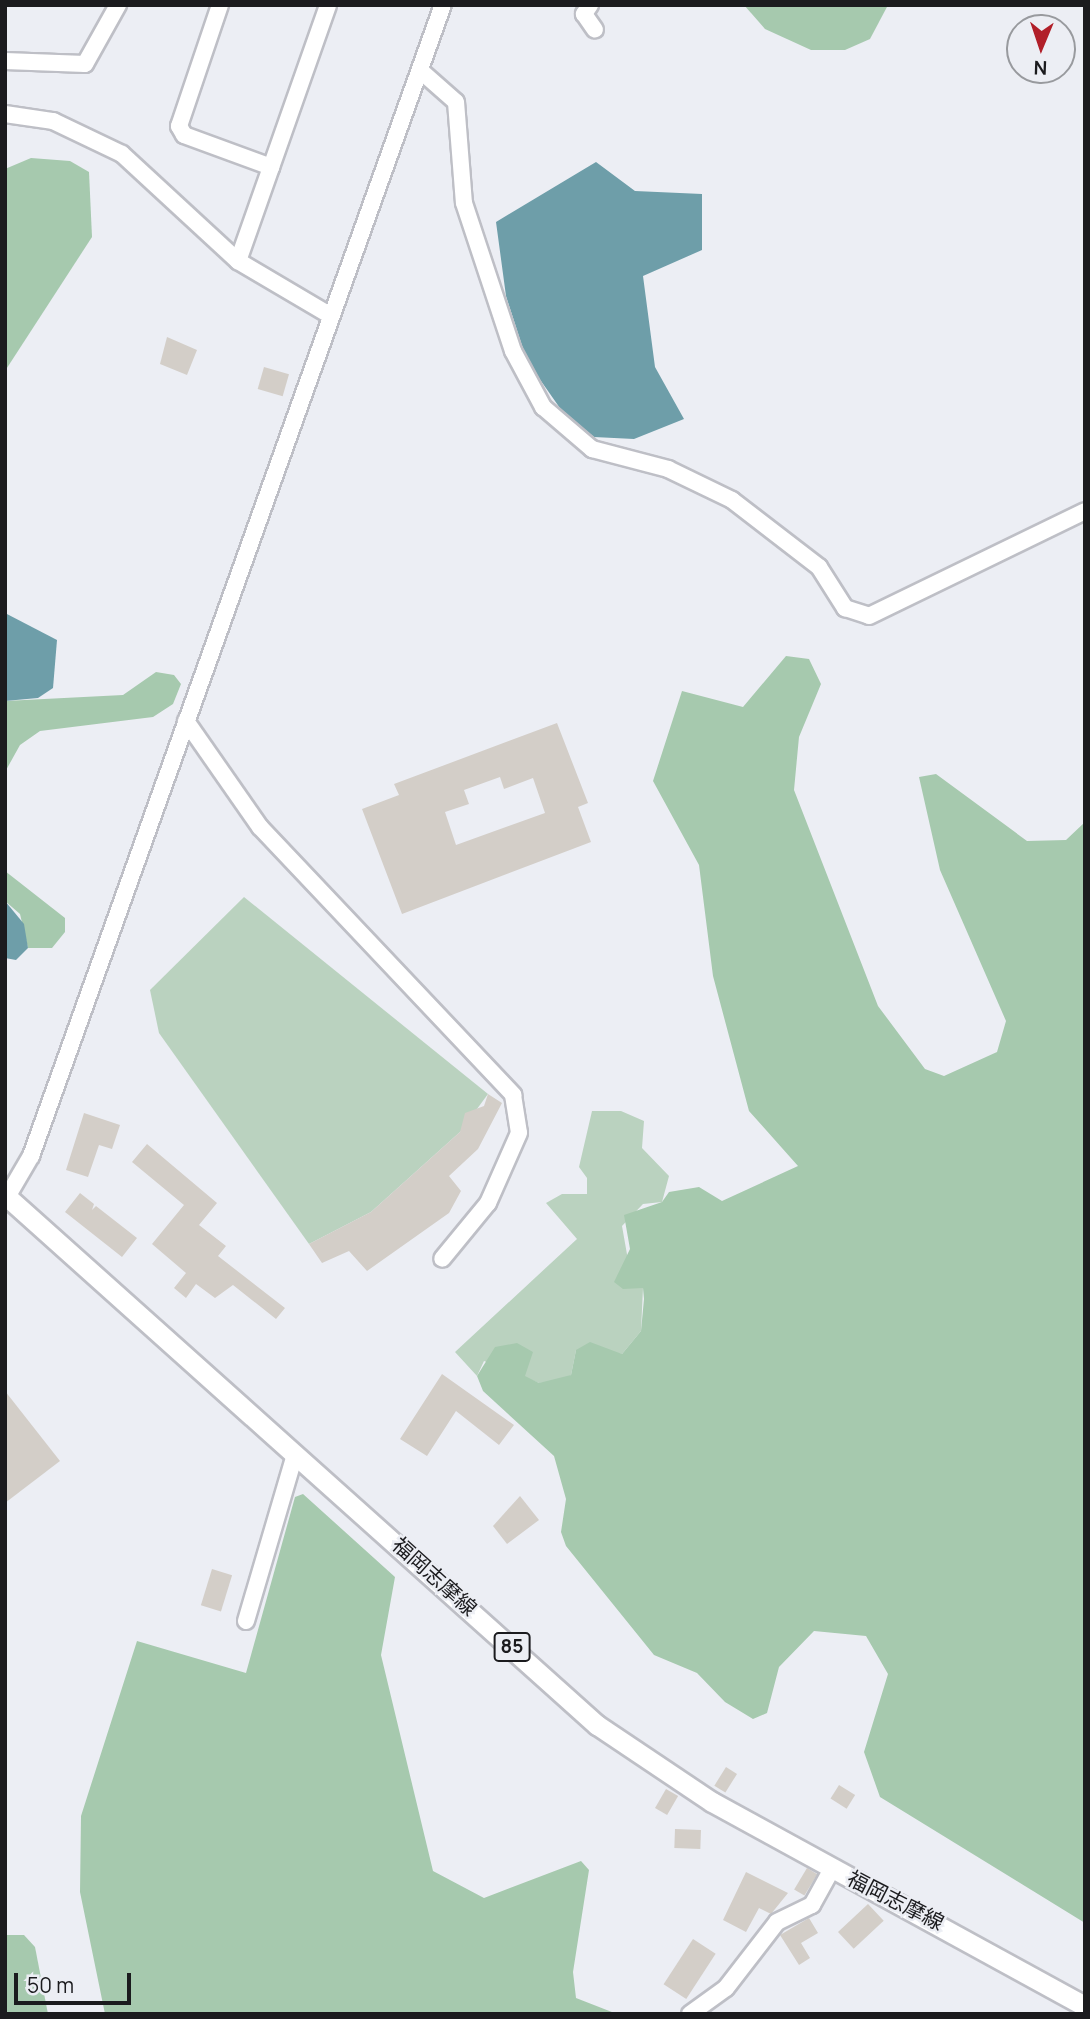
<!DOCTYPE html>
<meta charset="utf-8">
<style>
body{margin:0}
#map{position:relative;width:1090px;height:2019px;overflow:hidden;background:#eceef4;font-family:Manrope,"Noto Sans JP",sans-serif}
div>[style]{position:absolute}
.green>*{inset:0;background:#bad2bf}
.forest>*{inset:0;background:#a6c9ae}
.water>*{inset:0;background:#6e9ea9}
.building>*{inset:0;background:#d3cec8;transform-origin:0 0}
.roads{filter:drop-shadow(2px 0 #bebfc6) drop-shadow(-2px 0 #bebfc6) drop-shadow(0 2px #bebfc6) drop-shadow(0 -2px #bebfc6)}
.minor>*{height:16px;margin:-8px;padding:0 8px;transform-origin:8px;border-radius:8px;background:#fff}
.major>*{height:19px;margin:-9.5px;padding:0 9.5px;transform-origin:9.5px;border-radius:9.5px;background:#fff}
span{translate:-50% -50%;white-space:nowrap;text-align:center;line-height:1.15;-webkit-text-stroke:5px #eceef4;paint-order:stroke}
.shield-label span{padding:2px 5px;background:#eceef4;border:2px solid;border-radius:5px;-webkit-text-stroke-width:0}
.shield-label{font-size:19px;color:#1b1b1e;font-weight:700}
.street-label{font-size:21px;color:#1b1b1e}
.frame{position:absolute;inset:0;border:7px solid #1b1b1e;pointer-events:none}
.north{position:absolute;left:1006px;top:14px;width:70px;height:70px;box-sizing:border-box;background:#eceef4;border:2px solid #989a9e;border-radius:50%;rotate:182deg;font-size:19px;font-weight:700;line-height:28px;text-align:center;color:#1b1b1e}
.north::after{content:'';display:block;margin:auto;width:24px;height:32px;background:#b11f29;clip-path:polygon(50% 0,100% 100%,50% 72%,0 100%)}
.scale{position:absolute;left:14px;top:1973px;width:117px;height:32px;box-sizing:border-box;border:4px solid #1b1b1e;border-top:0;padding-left:9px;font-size:21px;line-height:24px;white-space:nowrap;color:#1b1b1e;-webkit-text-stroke:5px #eceef4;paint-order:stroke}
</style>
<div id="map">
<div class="green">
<i style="clip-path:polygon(244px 897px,488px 1094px,460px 1132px,371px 1212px,309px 1244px,159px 1033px,150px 990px)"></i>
<i style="clip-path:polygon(592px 1111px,621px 1111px,644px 1121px,642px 1148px,669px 1176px,662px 1202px,643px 1204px,622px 1226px,628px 1260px,643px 1288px,641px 1331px,622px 1354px,576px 1350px,571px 1375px,561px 1382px,539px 1383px,484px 1361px,477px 1376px,455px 1352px,577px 1239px,546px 1203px,562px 1194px,587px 1194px,587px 1178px,579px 1167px)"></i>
</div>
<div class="forest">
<i style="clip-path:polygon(744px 5px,888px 5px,870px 39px,845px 50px,811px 50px,765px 29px)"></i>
<i style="clip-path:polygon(31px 158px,70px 161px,89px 172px,92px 237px,5px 371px,5px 169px)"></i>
<i style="clip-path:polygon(786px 656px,809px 659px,821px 684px,799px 737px,794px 790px,878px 1006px,925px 1069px,944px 1076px,997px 1052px,1006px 1021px,940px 870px,919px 777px,936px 774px,1027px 841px,1066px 840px,1085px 822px,1085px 1923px,880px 1797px,864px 1752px,888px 1674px,866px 1636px,814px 1631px,779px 1667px,767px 1713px,753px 1719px,725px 1702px,697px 1673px,654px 1655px,566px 1546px,561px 1532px,566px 1499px,554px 1456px,483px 1391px,477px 1376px,495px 1347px,517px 1343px,533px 1352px,525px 1376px,539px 1383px,571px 1375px,576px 1350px,590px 1342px,622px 1354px,641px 1331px,644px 1299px,643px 1288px,623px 1289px,614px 1282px,630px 1249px,624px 1215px,662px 1202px,669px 1192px,699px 1187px,722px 1201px,798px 1166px,749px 1111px,713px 976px,699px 865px,653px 781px,682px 691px,743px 707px)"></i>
<i style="clip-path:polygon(156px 672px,174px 675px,181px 684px,173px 704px,153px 717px,40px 731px,20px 745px,5px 772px,5px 701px,123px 695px)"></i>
<i style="clip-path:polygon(5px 871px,65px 918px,65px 932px,52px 948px,28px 948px,20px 914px,5px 901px)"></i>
<i style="clip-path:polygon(303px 1494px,395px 1577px,381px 1655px,433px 1871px,484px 1898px,581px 1861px,589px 1870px,573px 1972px,576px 1998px,617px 2014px,105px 2014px,80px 1892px,81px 1816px,137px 1641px,246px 1673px,295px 1497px)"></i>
<i style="clip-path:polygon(24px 1935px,35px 1947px,48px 2014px,5px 2014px,5px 1935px)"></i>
</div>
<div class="water">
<i style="clip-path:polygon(596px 162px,635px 191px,702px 194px,702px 250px,643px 276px,655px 367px,684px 419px,634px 439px,594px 437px,562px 411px,527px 361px,506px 296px,496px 222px)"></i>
<i style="clip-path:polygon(5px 613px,57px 640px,53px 688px,38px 698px,5px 701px)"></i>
<i style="clip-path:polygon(5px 901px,24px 924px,28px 948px,16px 960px,5px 958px)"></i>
</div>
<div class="building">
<i style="clip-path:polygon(167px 337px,197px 350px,187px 375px,160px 364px)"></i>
<i style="left:264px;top:367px;width:26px;height:23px;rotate:16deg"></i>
<i style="clip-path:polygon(evenodd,557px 723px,588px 803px,578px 807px,591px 842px,402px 914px,362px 809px,399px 795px,394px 784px,557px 723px,500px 777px,504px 789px,533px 778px,545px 813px,456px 845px,445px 812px,469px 804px,464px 790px,500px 777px)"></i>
<i style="clip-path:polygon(488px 1094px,502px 1103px,478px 1149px,449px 1176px,461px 1191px,449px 1213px,367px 1271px,349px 1251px,322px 1263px,309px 1244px,371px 1212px,460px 1132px,465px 1113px,484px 1106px)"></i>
<i style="clip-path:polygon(84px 1113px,120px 1125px,112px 1149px,99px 1145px,88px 1177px,66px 1170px)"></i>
<i style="clip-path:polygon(147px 1144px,217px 1203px,199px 1225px,226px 1246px,218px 1256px,285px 1308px,276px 1319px,233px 1285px,215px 1298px,196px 1284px,186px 1298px,174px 1288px,186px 1273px,152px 1244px,184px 1205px,132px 1162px)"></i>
<i style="clip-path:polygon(80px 1193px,94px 1204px,92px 1210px,96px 1206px,137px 1238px,122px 1257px,65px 1212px)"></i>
<i style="clip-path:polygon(442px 1374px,514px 1425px,499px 1445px,456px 1411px,427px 1456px,400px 1439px)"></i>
<i style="clip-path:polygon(5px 1391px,60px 1461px,5px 1503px)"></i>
<i style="clip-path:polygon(520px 1496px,539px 1520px,507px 1544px,493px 1526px)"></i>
<i style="left:212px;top:1569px;width:21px;height:38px;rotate:17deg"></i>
<i style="left:726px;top:1767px;width:13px;height:22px;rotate:32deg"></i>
<i style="left:839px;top:1785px;width:19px;height:16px;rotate:32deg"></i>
<i style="left:666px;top:1789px;width:14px;height:22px;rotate:30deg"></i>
<i style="left:675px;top:1829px;width:26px;height:19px;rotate:2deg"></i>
<i style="left:807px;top:1868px;width:12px;height:25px;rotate:31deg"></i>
<i style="clip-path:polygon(746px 1872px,788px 1893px,771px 1914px,759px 1908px,746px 1932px,723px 1920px)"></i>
<i style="left:868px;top:1904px;width:23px;height:41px;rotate:47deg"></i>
<i style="clip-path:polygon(809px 1918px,818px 1933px,801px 1943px,810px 1958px,799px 1965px,780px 1935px)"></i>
<i style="left:693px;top:1939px;width:27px;height:54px;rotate:33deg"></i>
</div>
<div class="roads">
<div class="minor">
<i style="left:220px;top:5px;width:128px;rotate:108.7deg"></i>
<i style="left:179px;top:126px;width:10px;rotate:61deg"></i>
<i style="left:184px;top:135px;width:93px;rotate:20.2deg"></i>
<i style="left:590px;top:5px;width:11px;rotate:124deg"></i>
<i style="left:584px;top:14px;width:19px;rotate:55deg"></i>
<i style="left:5px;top:61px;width:80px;rotate:2.1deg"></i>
<i style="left:85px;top:64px;width:68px;rotate:-60.8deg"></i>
<i style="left:422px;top:72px;width:45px;rotate:41.4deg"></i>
<i style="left:456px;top:102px;width:101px;rotate:85.5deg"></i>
<i style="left:464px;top:203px;width:156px;rotate:71.7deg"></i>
<i style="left:513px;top:351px;width:64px;rotate:61.8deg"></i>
<i style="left:543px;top:407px;width:65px;rotate:40.6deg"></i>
<i style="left:592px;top:449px;width:79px;rotate:14.7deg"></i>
<i style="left:668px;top:469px;width:71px;rotate:25.8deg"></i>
<i style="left:732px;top:500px;width:110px;rotate:37.6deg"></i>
<i style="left:819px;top:567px;width:49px;rotate:57.6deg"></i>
<i style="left:845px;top:608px;width:25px;rotate:18deg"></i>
<i style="left:869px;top:616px;width:240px;rotate:-25.9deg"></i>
<i style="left:5px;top:114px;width:49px;rotate:8.3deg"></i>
<i style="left:53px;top:121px;width:76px;rotate:25.6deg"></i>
<i style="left:122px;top:154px;width:158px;rotate:42.7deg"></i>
<i style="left:238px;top:261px;width:108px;rotate:30.6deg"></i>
<i style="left:238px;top:261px;width:271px;rotate:-70.6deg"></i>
<i style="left:186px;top:721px;width:129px;rotate:55.1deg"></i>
<i style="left:260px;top:827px;width:369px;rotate:46.6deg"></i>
<i style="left:513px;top:1095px;width:38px;rotate:81deg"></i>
<i style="left:519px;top:1133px;width:77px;rotate:113.9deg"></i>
<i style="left:488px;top:1203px;width:72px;rotate:129.4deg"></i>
<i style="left:7px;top:1197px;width:48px;rotate:-59.7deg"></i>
<i style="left:31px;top:1156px;width:1223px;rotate:-70.31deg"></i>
<i style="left:246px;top:1621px;width:173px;rotate:-73.6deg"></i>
<i style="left:690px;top:2014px;width:44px;rotate:-35.8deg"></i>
<i style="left:726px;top:1988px;width:83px;rotate:-52.3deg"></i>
<i style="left:777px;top:1922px;width:39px;rotate:-26deg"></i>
<i style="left:812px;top:1905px;width:43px;rotate:-61.1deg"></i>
</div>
<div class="major">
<i style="left:5px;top:1195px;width:795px;rotate:41.84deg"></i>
<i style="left:597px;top:1725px;width:138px;rotate:33.8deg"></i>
<i style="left:712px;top:1802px;width:425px;rotate:28.7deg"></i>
</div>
</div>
<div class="shield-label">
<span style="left:512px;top:1647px">85</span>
</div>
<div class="street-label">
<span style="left:435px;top:1576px;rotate:42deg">福岡志摩線</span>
<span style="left:896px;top:1900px;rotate:27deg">福岡志摩線</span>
</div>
<div class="frame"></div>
<div class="north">N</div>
<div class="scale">50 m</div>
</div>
